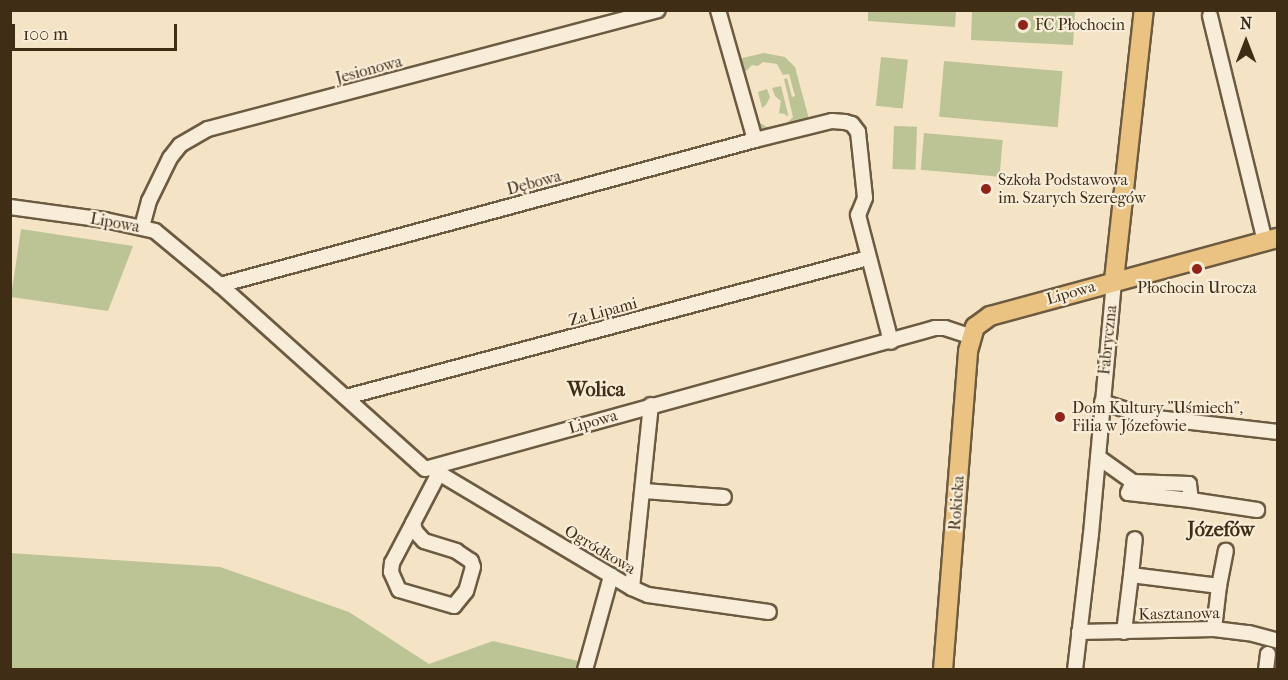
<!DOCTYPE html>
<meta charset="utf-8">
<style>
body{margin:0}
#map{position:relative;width:1288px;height:680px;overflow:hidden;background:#f5e3c5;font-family:"IM FELL French Canon",serif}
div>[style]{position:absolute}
.green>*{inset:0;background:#bcc394;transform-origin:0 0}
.roads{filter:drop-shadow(2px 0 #6c5a41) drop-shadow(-2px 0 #6c5a41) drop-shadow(0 2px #6c5a41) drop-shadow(0 -2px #6c5a41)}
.minor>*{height:14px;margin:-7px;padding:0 7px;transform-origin:7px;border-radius:7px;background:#f8edd9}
.major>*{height:18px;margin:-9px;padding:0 9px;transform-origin:9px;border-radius:9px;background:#eac282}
.dots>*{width:16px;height:16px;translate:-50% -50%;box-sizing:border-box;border:3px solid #f8edd9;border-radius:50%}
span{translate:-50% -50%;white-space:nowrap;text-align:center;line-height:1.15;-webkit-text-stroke:4.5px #f8edd9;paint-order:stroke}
.poi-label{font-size:16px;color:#3f2d15}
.left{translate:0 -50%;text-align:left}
.street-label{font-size:16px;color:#3f2d15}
.quarter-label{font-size:20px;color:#3f2d15;font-weight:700}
.frame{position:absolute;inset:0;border:12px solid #3f2d15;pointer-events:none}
.north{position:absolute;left:1216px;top:12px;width:60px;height:60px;-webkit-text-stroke:4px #f8edd9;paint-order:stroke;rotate:0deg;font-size:16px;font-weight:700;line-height:24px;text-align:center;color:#3f2d15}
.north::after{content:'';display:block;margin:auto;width:21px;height:27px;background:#3f2d15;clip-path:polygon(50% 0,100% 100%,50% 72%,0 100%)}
.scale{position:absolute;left:12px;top:24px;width:165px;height:27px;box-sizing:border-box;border:3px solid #3f2d15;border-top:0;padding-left:8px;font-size:18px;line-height:21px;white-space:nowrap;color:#3f2d15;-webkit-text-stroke:4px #f8edd9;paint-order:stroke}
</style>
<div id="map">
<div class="green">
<i style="clip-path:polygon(868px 11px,956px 11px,955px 27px,868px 21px)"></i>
<i style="clip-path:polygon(972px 11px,1075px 11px,1073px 45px,971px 40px)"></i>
<i style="clip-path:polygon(764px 53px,785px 57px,795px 67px,810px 123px,763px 133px,757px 130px,755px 120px,767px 127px,787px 123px,793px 117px,784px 79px,787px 78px,792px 97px,795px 96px,789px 74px,783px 75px,777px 64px,763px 62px,758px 66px,752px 65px,743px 74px,734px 60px)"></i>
<i style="left:881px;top:57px;width:27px;height:49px;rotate:6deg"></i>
<i style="left:944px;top:61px;width:119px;height:56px;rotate:5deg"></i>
<i style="clip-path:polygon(781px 86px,788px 114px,787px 117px,785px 114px,779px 113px,781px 101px,775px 96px,772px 88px)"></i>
<i style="clip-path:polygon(767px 89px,770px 97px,766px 105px,762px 108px,758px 92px)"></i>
<i style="left:894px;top:126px;width:23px;height:43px;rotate:2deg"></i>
<i style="left:924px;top:133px;width:79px;height:37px;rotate:5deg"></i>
<i style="clip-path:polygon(21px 229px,133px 246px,108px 311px,11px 297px)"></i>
<i style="clip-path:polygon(10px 553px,220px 567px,349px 612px,429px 664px,493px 641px,591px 664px,591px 669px,11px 669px)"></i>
</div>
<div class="roads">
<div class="minor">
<i style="left:718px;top:10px;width:135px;rotate:74.1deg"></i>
<i style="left:1210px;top:16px;width:233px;rotate:76.3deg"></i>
<i style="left:10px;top:207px;width:96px;rotate:7.8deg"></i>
<i style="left:105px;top:220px;width:51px;rotate:12.4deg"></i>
<i style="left:155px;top:231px;width:85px;rotate:39.7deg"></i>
<i style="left:220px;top:285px;width:275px;rotate:41.9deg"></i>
<i style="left:425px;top:469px;width:529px;rotate:-15.45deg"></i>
<i style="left:935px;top:328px;width:10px"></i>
<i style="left:945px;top:328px;width:26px;rotate:18deg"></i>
<i style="left:142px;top:227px;width:27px;rotate:-75deg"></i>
<i style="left:149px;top:201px;width:48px;rotate:-64deg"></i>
<i style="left:170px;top:158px;width:16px;rotate:-52deg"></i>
<i style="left:180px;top:145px;width:32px;rotate:-30deg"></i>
<i style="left:208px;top:129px;width:465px;rotate:-14.8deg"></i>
<i style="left:220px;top:285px;width:554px;rotate:-15.16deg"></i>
<i style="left:755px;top:140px;width:79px;rotate:-13.9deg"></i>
<i style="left:832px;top:121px;width:13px;rotate:4deg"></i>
<i style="left:845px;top:122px;width:7px;rotate:16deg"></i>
<i style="left:852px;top:124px;width:10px;rotate:53deg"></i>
<i style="left:858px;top:132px;width:66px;rotate:83.9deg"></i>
<i style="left:865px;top:198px;width:18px;rotate:112deg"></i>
<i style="left:858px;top:215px;width:131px;rotate:75.4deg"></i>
<i style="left:346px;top:397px;width:540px;rotate:-14.91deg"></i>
<i style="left:1102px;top:402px;width:48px;rotate:18.1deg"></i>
<i style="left:1148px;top:417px;width:131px;rotate:6.6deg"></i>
<i style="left:1098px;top:457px;width:43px;rotate:35.5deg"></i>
<i style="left:1133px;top:482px;width:56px;rotate:2deg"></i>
<i style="left:1189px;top:484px;width:16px;rotate:83deg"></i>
<i style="left:1191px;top:500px;width:63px;rotate:-173.7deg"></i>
<i style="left:1128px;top:493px;width:12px;rotate:-66deg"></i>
<i style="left:432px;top:469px;width:233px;rotate:30.8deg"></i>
<i style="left:632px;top:588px;width:17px;rotate:24deg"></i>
<i style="left:648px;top:595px;width:122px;rotate:8deg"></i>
<i style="left:644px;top:491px;width:80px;rotate:4.3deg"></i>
<i style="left:1191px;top:500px;width:67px;rotate:8.6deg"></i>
<i style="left:413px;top:523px;width:8px;rotate:76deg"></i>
<i style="left:415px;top:531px;width:13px;rotate:48deg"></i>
<i style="left:424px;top:541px;width:34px;rotate:17deg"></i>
<i style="left:456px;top:551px;width:18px;rotate:34deg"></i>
<i style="left:471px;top:561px;width:6px;rotate:72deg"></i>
<i style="left:473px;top:567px;width:25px;rotate:106deg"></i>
<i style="left:466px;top:591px;width:19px;rotate:129deg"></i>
<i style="left:454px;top:606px;width:57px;rotate:-163.8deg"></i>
<i style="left:399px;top:590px;width:20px;rotate:-114deg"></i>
<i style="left:391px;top:572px;width:9px;rotate:-84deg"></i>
<i style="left:392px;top:563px;width:45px;rotate:-62.3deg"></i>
<i style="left:413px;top:523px;width:56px;rotate:-62.5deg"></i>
<i style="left:1131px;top:575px;width:36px;rotate:-84deg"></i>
<i style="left:1219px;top:586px;width:36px;rotate:-79deg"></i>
<i style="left:632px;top:588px;width:184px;rotate:-84.1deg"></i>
<i style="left:1079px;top:632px;width:135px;rotate:-1.3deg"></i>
<i style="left:1214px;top:629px;width:35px;rotate:7deg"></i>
<i style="left:1249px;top:633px;width:30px;rotate:15deg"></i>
<i style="left:1124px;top:632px;width:57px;rotate:-83deg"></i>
<i style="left:1131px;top:575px;width:89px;rotate:7.1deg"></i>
<i style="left:1219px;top:586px;width:43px;rotate:96.6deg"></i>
<i style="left:585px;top:670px;width:98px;rotate:-74.5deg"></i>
<i style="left:1075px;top:670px;width:137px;rotate:-83.3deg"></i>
<i style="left:1091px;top:534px;width:255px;rotate:-84.8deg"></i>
<i style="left:1266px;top:670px;width:16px;rotate:-83deg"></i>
</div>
<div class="major">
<i style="left:1114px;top:280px;width:272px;rotate:-83.7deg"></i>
<i style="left:943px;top:670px;width:320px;rotate:-85.5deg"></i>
<i style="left:968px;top:351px;width:25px;rotate:-74deg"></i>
<i style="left:975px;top:327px;width:19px;rotate:-36deg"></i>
<i style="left:990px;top:316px;width:298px;rotate:-15.2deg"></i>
</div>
</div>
<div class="dots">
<i style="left:1023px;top:25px;background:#8f2418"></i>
<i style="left:986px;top:189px;background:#8f2418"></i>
<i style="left:1197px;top:269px;background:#8f2418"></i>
<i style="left:1060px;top:417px;background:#8f2418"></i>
</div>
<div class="poi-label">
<span class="left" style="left:1035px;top:25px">FC Płochocin</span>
<span class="left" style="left:998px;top:189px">Szkoła Podstawowa<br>im. Szarych Szeregów</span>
<span style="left:1197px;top:288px">Płochocin Urocza</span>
<span class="left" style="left:1072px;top:417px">Dom Kultury "Uśmiech",<br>Filia w Józefowie</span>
</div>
<div class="street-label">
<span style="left:369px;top:70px;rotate:-15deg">Jesionowa</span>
<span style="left:534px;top:183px;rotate:-15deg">Dębowa</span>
<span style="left:115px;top:223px;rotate:10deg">Lipowa</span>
<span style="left:1071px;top:293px;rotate:-16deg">Lipowa</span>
<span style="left:603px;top:312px;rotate:-15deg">Za Lipami</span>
<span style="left:1108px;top:340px;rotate:-84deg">Fabryczna</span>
<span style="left:593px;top:422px;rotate:-16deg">Lipowa</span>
<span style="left:957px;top:503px;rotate:-86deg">Rokicka</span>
<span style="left:600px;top:550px;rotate:31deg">Ogródkowa</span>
<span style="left:1179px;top:614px;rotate:-1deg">Kasztanowa</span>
</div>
<div class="quarter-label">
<span style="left:596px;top:389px">Wolica</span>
<span style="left:1221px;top:529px">Józefów</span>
</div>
<div class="frame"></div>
<div class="north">N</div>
<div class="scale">100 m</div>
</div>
